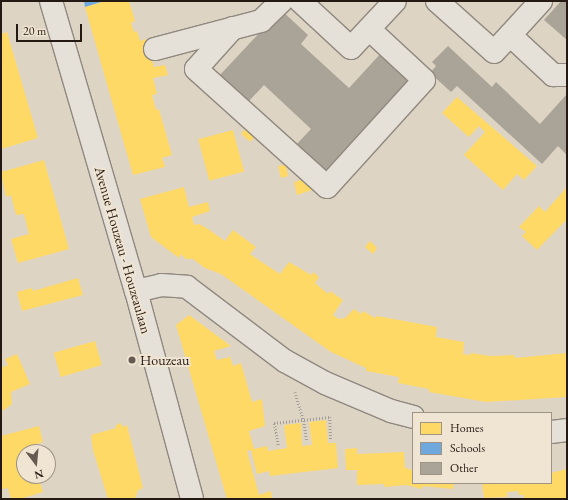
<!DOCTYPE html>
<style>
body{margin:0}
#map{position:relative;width:568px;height:500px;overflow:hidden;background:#ded4c4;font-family:"EB Garamond",serif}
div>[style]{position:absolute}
.homes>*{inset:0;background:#ffd966;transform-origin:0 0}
.schools>*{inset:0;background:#6fa8dc}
.building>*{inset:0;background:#aaa398}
.path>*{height:2.5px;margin-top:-1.25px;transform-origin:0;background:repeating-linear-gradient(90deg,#a29d96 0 1px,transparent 0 3px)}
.roads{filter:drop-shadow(1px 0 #8f887f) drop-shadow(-1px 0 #8f887f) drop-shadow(0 1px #8f887f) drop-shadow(0 -1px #8f887f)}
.minor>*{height:22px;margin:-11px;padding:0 11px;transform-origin:11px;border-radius:11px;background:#e5e0d8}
.dots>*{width:11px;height:11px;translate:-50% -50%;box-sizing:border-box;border:2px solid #f0e5d2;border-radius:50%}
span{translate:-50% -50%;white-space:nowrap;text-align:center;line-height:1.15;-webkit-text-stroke:4px #f0e5d2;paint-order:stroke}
.street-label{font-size:14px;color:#251914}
.poi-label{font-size:14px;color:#251914}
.left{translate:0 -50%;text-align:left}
.frame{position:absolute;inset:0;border:2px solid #251914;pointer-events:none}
.legend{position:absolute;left:412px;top:412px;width:140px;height:72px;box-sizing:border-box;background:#f0e5d2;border:1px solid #9f9386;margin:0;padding:5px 7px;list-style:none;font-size:12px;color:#251914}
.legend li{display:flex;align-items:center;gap:8px;height:20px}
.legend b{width:20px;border:1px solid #9f9386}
.north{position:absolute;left:16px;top:444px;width:40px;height:40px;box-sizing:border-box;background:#f0e5d2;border:1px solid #9f9386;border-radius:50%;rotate:164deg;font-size:11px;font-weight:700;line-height:16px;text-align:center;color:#251914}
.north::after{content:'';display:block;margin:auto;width:14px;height:18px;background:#665a52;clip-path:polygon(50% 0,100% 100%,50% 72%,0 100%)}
.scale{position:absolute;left:16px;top:24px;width:66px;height:18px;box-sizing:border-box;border:2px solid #251914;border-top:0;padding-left:5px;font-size:12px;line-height:14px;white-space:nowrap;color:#251914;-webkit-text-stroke:3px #f0e5d2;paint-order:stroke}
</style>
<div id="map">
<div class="homes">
<i style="clip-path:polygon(106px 1px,129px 1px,135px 21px,131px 23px,134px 32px,137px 31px,140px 41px,146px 39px,154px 67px,165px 65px,168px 75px,153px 78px,157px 94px,152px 95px,156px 110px,159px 109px,172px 155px,162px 158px,165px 167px,133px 175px,85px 7px)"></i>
<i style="clip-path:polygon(7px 32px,38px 138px,1px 149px,1px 34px)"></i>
<i style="clip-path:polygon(457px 97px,537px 166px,524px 180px,517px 174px,503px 190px,464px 155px,485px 132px,479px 126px,469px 137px,442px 113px)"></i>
<i style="left:247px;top:127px;width:12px;height:9px;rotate:42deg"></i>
<i style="left:233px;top:130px;width:43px;height:36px;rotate:75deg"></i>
<i style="clip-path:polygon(44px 160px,69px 249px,18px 263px,11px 239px,29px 234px,24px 214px,16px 215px,11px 195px,6px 197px,1px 172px)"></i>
<i style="clip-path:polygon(286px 165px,288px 176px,281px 178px,278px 166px)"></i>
<i style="clip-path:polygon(305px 179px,315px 189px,297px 195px,294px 182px)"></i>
<i style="clip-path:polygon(184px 187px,189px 207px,208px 202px,210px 211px,192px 217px,194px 225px,199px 224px,208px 229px,225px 241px,233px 230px,256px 247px,250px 254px,280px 274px,289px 262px,311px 275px,313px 272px,319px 277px,315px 283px,328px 294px,330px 291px,343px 300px,333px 315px,339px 319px,345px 318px,354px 309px,361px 314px,363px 311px,375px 318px,377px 316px,437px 327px,436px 337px,464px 342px,463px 354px,470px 355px,471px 353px,490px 356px,514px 355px,515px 358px,567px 353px,567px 397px,486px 402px,429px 392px,429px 389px,398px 383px,399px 377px,366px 371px,366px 368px,331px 352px,221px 274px,205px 268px,193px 259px,186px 259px,181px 254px,179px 258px,151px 237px,140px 199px)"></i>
<i style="clip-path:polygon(567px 187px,567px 219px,537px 250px,522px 236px,526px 232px,519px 227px,539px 206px,545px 212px)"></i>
<i style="clip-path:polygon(370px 241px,377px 248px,373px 254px,365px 247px)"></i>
<i style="clip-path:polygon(78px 278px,83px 295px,22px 311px,17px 292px,32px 288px,33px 291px)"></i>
<i style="clip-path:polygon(189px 315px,231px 346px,214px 351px,217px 360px,230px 357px,233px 366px,241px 363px,252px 402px,262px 399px,265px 426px,249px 431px,254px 449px,267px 446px,268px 451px,287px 448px,284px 425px,301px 423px,302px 446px,312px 445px,309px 422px,326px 420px,328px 443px,336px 443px,338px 468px,270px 476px,269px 471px,257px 474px,251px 450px,247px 451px,259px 495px,271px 491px,272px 499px,227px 499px,176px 325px)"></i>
<i style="left:95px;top:341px;width:25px;height:43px;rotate:74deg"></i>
<i style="clip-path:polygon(17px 354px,30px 384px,11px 392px,12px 404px,4px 410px,1px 410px,1px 368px,8px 365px,5px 359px)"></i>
<i style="clip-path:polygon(121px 423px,122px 427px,127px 425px,143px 488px,138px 490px,135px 499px,108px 499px,93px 450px,91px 435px,116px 428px,116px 425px)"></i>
<i style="clip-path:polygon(39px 426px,43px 442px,33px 445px,35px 452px,24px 452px,24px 476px,38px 476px,43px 492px,20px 499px,11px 499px,8px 488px,2px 489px,1px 487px,1px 436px)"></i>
<i style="clip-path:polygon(357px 448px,357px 454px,404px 452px,405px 468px,413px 470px,413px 483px,454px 483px,453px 489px,423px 486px,422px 489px,406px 485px,384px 487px,384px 484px,357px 485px,357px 470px,346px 470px,345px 449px)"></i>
<i style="clip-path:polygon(567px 469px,567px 499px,524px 499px,524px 495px,519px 495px,518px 491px,507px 492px,507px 497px,484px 498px,482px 483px,551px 483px,551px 473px)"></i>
</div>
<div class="schools">
<i style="clip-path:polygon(84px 1px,104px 1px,85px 7px)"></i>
</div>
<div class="building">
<i style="clip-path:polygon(561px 1px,567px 1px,567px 40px,544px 20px)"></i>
<i style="clip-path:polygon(281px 10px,308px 35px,301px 44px,349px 88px,383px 51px,411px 77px,324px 172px,295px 146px,311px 129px,264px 85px,248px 102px,219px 76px)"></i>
<i style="clip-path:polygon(448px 46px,492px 87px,496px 82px,540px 124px,567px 94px,567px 155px,558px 146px,542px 164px,457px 86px,451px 92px,440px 82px,430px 73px,436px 66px,432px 62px)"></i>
</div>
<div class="path">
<i style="left:295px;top:392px;width:30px;rotate:73deg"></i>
<i style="left:304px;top:421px;width:21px;rotate:82deg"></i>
<i style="left:278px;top:445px;width:22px;rotate:-100deg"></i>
<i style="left:274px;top:423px;width:56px;rotate:-6.1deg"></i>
<i style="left:330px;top:417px;width:23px;rotate:88deg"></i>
</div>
<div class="roads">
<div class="minor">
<i style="left:51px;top:1px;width:302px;rotate:73.7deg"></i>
<i style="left:136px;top:291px;width:215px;rotate:74.9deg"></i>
<i style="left:300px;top:1px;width:69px;rotate:42.7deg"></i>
<i style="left:351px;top:48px;width:64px;rotate:-46.9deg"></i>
<i style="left:437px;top:1px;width:76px;rotate:41.8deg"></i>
<i style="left:494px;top:52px;width:23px;rotate:-47deg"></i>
<i style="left:541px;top:1px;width:46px;rotate:132.4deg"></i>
<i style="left:510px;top:35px;width:59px;rotate:42.9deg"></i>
<i style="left:553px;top:75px;width:14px"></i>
<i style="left:233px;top:28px;width:55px;rotate:132.1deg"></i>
<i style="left:196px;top:69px;width:176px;rotate:42deg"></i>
<i style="left:327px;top:187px;width:144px;rotate:-47.8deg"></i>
<i style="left:424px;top:80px;width:75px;rotate:-137.2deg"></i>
<i style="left:155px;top:49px;width:110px;rotate:-14.8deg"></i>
<i style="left:261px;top:21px;width:29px;rotate:-44deg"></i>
<i style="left:136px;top:291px;width:26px;rotate:-13deg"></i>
<i style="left:161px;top:285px;width:26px;rotate:4deg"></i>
<i style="left:187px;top:287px;width:123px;rotate:37.1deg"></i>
<i style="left:285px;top:361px;width:46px;rotate:28.8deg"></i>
<i style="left:325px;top:383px;width:72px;rotate:23deg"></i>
<i style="left:391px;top:411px;width:23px;rotate:15deg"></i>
<i style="left:551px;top:432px;width:16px;rotate:-7deg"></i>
</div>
</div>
<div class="dots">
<i style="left:132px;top:360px;background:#665a52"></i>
</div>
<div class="street-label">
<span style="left:123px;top:250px;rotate:74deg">Avenue Houzeau - Houzeaulaan</span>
</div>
<div class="poi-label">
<span class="left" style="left:140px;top:360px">Houzeau</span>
</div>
<div class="frame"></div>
<ul class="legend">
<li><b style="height:11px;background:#ffd966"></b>Homes</li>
<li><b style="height:11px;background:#6fa8dc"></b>Schools</li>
<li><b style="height:11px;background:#aaa398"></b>Other</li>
</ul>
<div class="north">N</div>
<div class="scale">20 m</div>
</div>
